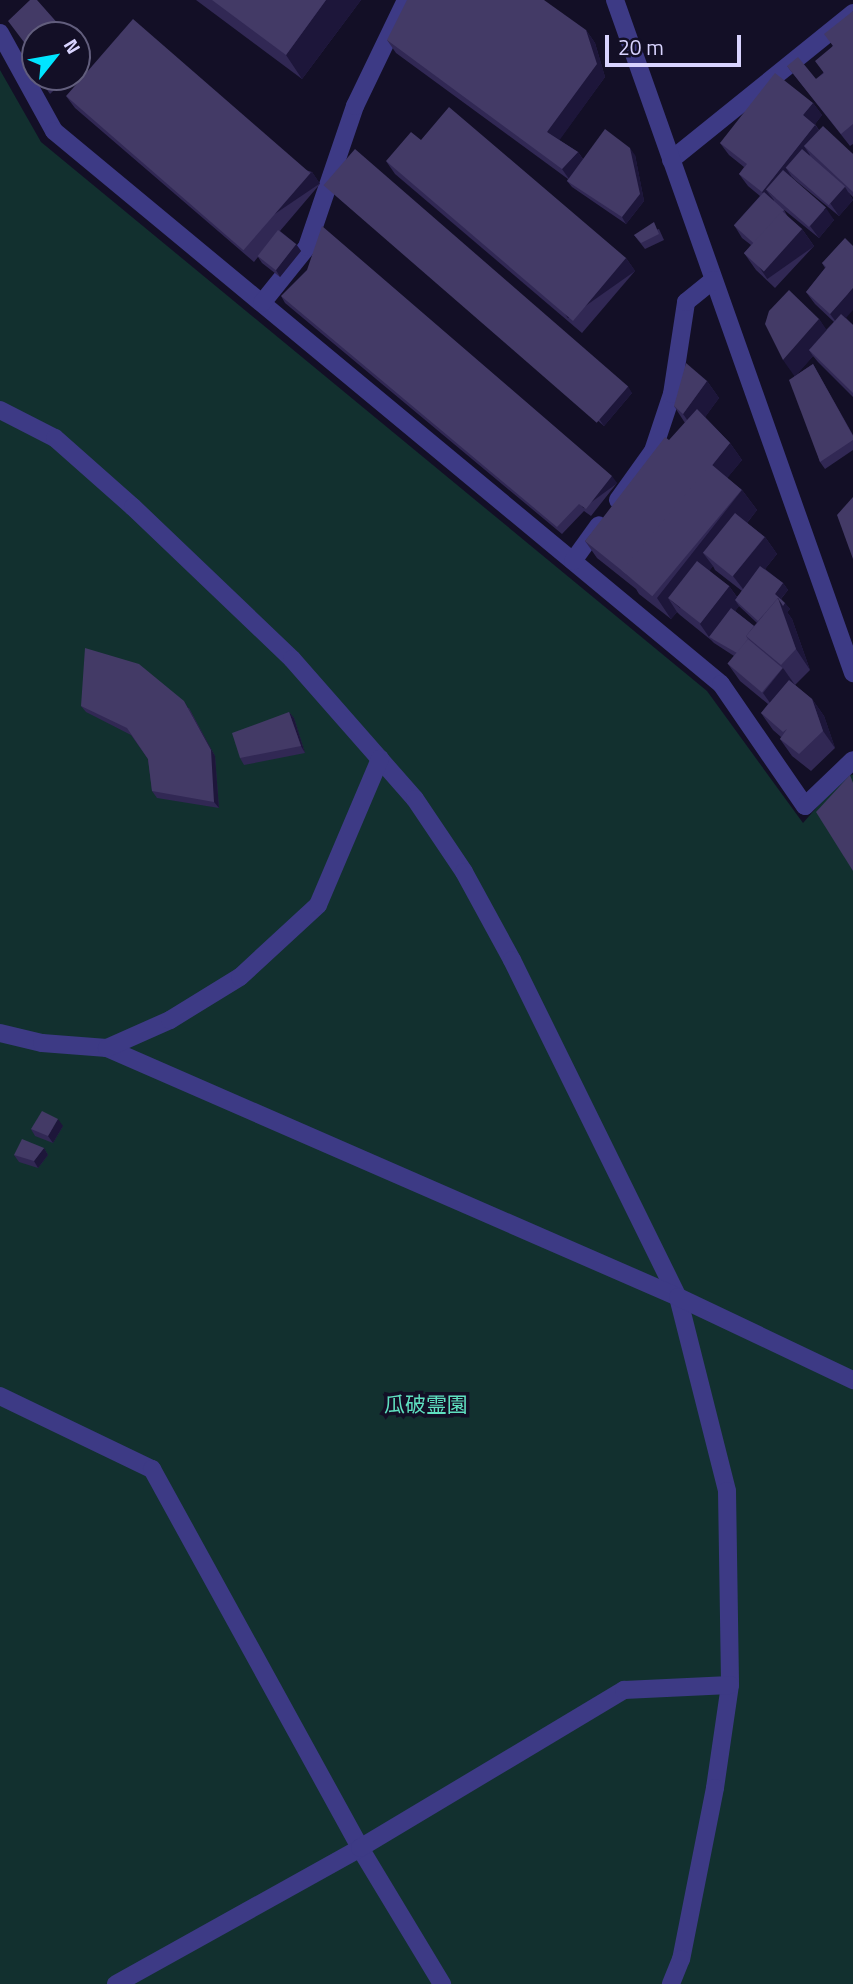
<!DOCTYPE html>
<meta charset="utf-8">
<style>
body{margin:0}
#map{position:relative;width:853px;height:1984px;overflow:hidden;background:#130f26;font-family:"Titillium Web","Noto Sans JP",sans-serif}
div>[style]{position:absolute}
.green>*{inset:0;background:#12302f}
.service>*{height:18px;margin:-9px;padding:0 9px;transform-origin:9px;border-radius:9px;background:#3d3a85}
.pedestrian>*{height:18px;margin:-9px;padding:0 9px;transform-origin:9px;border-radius:9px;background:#3d3a85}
.minor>*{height:18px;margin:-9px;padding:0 9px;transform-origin:9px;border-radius:9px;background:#3d3a85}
.wall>*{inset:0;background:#312854}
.shaded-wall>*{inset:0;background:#1d163a;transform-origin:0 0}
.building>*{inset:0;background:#433a66;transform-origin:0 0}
span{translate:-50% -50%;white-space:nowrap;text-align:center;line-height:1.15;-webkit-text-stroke:7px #130f26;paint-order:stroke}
.park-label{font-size:21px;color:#5fe0c0}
.north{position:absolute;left:21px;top:21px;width:70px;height:70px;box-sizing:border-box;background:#130f26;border:2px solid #625e7d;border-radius:50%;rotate:59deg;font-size:19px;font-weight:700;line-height:28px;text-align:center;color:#d9d4ff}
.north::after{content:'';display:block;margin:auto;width:24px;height:32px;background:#00e5ff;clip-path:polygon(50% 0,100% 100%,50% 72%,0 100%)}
.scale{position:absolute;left:605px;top:35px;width:136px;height:32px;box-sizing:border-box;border:4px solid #d9d4ff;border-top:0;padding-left:9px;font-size:21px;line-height:24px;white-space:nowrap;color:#d9d4ff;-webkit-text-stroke:5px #130f26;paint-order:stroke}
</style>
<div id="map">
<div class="green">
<i style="clip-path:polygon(0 70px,41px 142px,707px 691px,803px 823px,846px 774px,853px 775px,853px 1984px,0 1984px)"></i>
</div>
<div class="service">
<i style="left:0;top:410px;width:62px;rotate:27deg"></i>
<i style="left:55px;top:438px;width:104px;rotate:41.5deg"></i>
<i style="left:133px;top:507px;width:220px;rotate:43.7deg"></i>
<i style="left:292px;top:659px;width:186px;rotate:48.7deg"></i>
<i style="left:415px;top:799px;width:88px;rotate:56.1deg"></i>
<i style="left:464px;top:872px;width:100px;rotate:61.4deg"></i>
<i style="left:512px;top:960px;width:376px;rotate:63.8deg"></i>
<i style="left:678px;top:1297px;width:200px;rotate:75.8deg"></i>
<i style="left:727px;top:1491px;width:194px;rotate:89.1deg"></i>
<i style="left:730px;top:1685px;width:104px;rotate:98.3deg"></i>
<i style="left:715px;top:1788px;width:174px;rotate:101.2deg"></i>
<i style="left:681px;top:1959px;width:27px;rotate:112deg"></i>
<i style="left:0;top:1033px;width:43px;rotate:13.4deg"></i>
<i style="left:42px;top:1043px;width:65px;rotate:4.4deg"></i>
<i style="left:107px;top:1048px;width:623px;rotate:23.56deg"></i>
<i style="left:678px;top:1297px;width:194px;rotate:25.4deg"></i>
<i style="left:107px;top:1048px;width:69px;rotate:-24deg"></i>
<i style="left:170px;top:1020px;width:82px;rotate:-31.6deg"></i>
<i style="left:240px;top:977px;width:106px;rotate:-42.7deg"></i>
<i style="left:318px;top:905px;width:159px;rotate:-67deg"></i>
<i style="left:0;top:1396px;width:169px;rotate:25.7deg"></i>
<i style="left:152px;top:1469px;width:432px;rotate:61.2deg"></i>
<i style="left:360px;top:1848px;width:159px;rotate:58.9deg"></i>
<i style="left:116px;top:1984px;width:279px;rotate:-29.1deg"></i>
<i style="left:360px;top:1848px;width:308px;rotate:-30.9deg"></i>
<i style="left:624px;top:1690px;width:106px;rotate:-2.7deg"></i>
</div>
<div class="pedestrian">
<i style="left:671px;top:160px;width:234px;rotate:-38.9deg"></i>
</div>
<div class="minor">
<i style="left:615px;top:0;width:714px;rotate:70.52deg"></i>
<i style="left:0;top:33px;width:112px;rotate:61.1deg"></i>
<i style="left:54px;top:131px;width:866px;rotate:39.66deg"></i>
<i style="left:721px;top:684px;width:148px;rotate:55.5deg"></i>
<i style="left:805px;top:806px;width:66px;rotate:-43.8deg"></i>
<i style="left:262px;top:303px;width:72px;rotate:-51.2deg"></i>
<i style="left:307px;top:247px;width:149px;rotate:-71.2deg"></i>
<i style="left:355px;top:106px;width:118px;rotate:-64.3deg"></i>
<i style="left:618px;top:500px;width:60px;rotate:-54.5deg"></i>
<i style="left:653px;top:451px;width:60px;rotate:-71.6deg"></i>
<i style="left:672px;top:394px;width:93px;rotate:-81.3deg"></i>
<i style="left:686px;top:302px;width:35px;rotate:-39deg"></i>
<i style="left:573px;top:561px;width:44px;rotate:-54.2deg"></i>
</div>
<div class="wall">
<i style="clip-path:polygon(196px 0,361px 0,302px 79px)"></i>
<i style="clip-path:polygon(853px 11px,853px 144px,850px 146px,787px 66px,816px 79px,823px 73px,832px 47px)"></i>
<i style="clip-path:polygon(586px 30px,595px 43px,605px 77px,559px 140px,578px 152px,583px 159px,635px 155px,644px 201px,626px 224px,572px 187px,567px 181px,568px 179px,396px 53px,387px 40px)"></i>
<i style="clip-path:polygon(77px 45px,88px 60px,77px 69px)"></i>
<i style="clip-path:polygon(38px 77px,68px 77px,50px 94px)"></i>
<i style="clip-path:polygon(66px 96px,312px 172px,320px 184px,280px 231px,296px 244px,301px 251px,280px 277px,262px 263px,258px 257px,254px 262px,75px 108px)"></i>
<i style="clip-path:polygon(813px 103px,822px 115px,815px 124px,819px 130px,853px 154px,853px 197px,848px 192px,853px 200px,839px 216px,795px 180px,792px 177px,792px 178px,834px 220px,819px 238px,778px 205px,784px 210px,788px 217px,802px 229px,814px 246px,775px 288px,756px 270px,744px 253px,751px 245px,742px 238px,734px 225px,760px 196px,748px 186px,739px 174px,744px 167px,729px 155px,720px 143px)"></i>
<i style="clip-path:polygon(386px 161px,626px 258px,635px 271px,582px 333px,395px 174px)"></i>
<i style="clip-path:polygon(336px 193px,632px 393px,604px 426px,340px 199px)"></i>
<i style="clip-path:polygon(659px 229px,664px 240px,645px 249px,634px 235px)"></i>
<i style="clip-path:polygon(853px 246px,846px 318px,853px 325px,853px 397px,818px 362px,813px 356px,795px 376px,813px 364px,853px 435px,853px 450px,825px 469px,820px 462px,794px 377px,819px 319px,826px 330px,834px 322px,815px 304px,806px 292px,825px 268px,822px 263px)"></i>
<i style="clip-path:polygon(281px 296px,617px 483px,591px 516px,584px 511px,562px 534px,285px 303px)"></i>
<i style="clip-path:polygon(evenodd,707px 381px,719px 398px,705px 417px,730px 443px,742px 460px,727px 478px,742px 490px,757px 510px,747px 523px,765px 537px,777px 554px,765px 569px,783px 583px,788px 590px,781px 599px,790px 609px,787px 612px,792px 619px,810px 670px,795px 685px,812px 699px,824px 716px,835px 748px,811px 771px,792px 756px,780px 739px,781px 737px,773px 730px,761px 713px,768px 704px,740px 681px,728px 664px,734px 656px,714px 643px,711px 640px,680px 615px,677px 612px,671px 619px,639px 594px,636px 589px,597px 558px,585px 541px,685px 423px,674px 406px,707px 381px,713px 566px,715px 570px,742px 591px,737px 597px,729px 586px,709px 571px,713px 566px,707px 381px,739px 606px,757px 623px,754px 626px,735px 611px,739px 606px)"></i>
<i style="clip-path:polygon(81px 706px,189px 708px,215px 756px,219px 808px,157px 798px,152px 791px,148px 759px,131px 735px,86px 712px)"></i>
<i style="clip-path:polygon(289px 712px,294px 718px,305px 753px,244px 765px,240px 758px)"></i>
<i style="clip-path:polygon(63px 1126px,53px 1143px,35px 1136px,31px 1129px)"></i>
<i style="clip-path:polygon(44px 1148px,48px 1155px,38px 1168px,19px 1162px,14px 1155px)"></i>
</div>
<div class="shaded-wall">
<i style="clip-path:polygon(326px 0,361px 0,302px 79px,286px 55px)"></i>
<i style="clip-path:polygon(586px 30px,595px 43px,605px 77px,556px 145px,547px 132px)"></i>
<i style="clip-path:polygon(813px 103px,822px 115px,812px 128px,803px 115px)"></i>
<i style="clip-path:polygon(815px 125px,824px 137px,804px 146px,810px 155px,794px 174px,786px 168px,792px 177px,776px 198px,766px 190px,774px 200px,771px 204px,762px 192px)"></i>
<i style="clip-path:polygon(630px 148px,635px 155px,644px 201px,626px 224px,622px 217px)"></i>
<i style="clip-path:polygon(578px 152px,586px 164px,571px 182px,562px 169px)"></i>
<i style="left:312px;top:172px;width:14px;height:103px;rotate:56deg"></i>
<i style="clip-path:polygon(845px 187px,853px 200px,839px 216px,830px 203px)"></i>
<i style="clip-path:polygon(826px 208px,834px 220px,819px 238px,810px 226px)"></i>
<i style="left:802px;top:229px;width:21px;height:57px;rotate:55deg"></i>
<i style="clip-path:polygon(296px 244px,301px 251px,280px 277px,276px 270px)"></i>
<i style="left:626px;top:258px;width:16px;height:82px;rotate:55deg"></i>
<i style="clip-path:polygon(853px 288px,853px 310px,839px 326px,830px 314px)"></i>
<i style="clip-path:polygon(819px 319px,831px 336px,809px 350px,813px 356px,795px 377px,783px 360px)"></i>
<i style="clip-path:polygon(707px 381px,719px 398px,695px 431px,683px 414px)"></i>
<i style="clip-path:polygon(628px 386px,632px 393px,604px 426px,599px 419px)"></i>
<i style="clip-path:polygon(730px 443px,742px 460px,640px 585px,626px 574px)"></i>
<i style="left:612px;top:476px;width:9px;height:42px;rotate:54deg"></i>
<i style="clip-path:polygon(742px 490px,757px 510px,716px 562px,703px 553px,713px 566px,680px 608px,668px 598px,677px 612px,671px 619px,657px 598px)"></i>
<i style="clip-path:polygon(765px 537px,777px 554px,746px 593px,733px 576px)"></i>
<i style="clip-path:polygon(783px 583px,788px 590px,779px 601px,785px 603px,790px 609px,787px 612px,792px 619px,810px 670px,796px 649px,775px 594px)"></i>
<i style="clip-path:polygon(729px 586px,741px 603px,735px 600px,739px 606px,713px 639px,709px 637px,700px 624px)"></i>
<i style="clip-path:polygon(783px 668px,795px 685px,775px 710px,763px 693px)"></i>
<i style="clip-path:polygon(812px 699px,824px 716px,835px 748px,823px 731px)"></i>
<i style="clip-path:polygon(184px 701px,215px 756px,219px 808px,214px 802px)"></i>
<i style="clip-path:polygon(289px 712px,294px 718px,305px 753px,301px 746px)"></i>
<i style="clip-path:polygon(58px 1119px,63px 1126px,53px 1143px,48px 1136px)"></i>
<i style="clip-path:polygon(44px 1148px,48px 1155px,38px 1168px,34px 1161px)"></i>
</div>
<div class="building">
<i style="clip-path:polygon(30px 0,37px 0,68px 35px,35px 35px,35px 72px,29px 62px,33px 54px,8px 21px)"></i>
<i style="clip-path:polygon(212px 0,326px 0,286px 55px)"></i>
<i style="clip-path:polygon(407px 0,544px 0,586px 30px,597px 64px,547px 132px,578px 152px,562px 169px,387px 40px)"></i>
<i style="clip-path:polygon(853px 11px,853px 124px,841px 134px,787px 66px,798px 57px,816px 79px,824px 73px,815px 61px,833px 46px,824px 34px)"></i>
<i style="left:133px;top:19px;width:235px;height:102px;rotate:41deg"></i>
<i style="clip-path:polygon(775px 73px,813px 103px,803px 115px,815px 125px,762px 192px,739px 174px,747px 164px,720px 143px)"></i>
<i style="clip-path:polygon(449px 107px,626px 258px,573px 321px,386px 161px,411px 132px,421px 140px)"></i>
<i style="clip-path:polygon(823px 126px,853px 154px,853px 192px,804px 146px)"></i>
<i style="clip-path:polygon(605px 129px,630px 148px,640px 194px,622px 217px,567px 181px)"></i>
<i style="left:355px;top:149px;width:362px;height:48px;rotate:41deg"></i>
<i style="left:802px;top:149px;width:57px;height:25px;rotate:41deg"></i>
<i style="left:783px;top:170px;width:57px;height:26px;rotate:41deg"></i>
<i style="left:764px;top:192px;width:27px;height:45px;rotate:42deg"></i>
<i style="left:782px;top:211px;width:27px;height:57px;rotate:42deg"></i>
<i style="clip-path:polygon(654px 222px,659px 234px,641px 243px,634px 235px)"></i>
<i style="clip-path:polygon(322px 226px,612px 476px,586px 509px,579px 504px,557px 527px,281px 296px,307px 270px)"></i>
<i style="left:278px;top:230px;width:23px;height:33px;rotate:38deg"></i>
<i style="clip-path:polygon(845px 238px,853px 246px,853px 288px,830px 314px,806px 292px,826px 267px,822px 263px)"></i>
<i style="clip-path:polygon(789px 290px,819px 319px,783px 360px,765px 324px,769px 311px)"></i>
<i style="clip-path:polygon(841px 314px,853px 325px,853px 393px,809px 350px)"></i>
<i style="clip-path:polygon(686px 363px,707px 381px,683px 414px,674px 406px)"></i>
<i style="clip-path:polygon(813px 364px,853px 436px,853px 440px,820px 462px,789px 380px)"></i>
<i style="clip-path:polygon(697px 409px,730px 443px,625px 573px,585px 541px,665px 437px,669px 440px)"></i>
<i style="left:711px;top:464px;width:40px;height:139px;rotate:40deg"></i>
<i style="clip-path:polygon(853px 497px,853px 559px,837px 515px)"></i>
<i style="left:735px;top:513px;width:38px;height:51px;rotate:39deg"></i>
<i style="left:697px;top:561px;width:41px;height:47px;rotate:38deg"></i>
<i style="clip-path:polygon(760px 566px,783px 583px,775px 594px,785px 603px,783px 606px,778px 598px,758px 621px,735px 600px)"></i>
<i style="clip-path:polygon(778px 598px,796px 649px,781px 665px,746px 636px)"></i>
<i style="clip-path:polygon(731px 608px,754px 626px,746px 636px,748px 639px,737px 653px,709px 637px)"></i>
<i style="left:748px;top:639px;width:45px;height:32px;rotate:40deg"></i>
<i style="clip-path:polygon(85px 648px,139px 664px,184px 701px,211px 750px,214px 802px,152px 791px,148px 759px,127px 728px,81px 706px)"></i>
<i style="clip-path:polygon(789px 680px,812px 699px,823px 731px,799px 754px,780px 739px,787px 729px,783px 732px,761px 713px)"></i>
<i style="clip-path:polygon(289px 712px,301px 746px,240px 758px,232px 733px)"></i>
<i style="clip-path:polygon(850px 775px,853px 783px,853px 871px,816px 812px)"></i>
<i style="clip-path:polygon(42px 1111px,58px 1119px,48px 1136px,31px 1129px)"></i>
<i style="clip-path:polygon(22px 1139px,44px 1148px,34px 1161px,14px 1155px)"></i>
</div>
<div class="park-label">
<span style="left:426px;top:1404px">瓜破霊園</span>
</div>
<div class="north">N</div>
<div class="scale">20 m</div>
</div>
